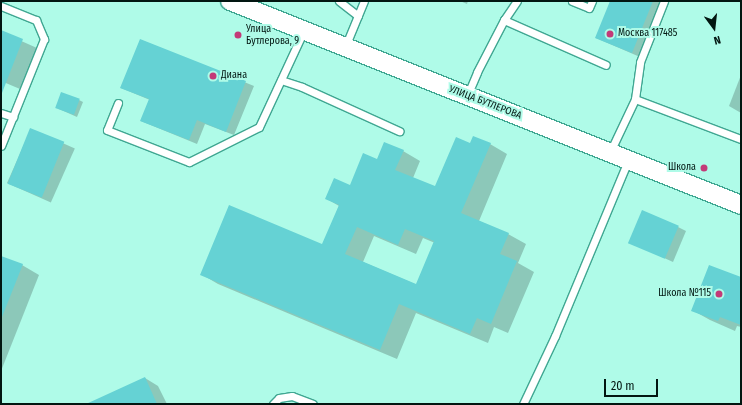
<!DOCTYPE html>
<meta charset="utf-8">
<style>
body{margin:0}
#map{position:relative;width:742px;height:405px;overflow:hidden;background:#affbe8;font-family:"Fira Sans Condensed",sans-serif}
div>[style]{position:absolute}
.shadow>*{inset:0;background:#0003;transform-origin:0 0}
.building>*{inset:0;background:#65d2d4;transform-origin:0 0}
.roads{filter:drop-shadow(1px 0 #40a792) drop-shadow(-1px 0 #40a792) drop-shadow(0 1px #40a792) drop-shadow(0 -1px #40a792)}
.service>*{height:7px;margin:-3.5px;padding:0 3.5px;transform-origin:3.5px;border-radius:3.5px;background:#fff}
.tertiary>*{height:18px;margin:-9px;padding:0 9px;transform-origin:9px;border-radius:9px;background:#fff}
.dots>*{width:11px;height:11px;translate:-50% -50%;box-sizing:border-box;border:2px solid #affbe8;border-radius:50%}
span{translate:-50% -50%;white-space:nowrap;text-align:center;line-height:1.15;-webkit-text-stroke:4px #affbe8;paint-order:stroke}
.poi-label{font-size:10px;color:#021611}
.left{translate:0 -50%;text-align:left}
.right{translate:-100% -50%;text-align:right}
.street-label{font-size:10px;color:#021611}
.frame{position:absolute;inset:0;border:2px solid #021611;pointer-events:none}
.north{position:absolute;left:694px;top:8px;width:40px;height:40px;-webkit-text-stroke:3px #affbe8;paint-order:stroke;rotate:165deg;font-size:11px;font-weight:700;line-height:16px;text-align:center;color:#021611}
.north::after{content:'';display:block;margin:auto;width:14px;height:18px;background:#021611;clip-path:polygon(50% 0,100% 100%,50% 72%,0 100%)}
.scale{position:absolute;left:604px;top:379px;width:54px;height:18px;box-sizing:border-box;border:2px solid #021611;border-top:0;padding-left:5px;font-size:12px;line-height:14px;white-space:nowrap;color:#021611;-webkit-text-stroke:3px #affbe8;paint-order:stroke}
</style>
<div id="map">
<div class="shadow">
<i style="clip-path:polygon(460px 1px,468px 1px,467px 4px)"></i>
<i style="clip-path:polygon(611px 1px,662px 1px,640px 57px,596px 38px)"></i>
<i style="clip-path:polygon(1px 32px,37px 48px,20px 89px,1px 81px)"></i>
<i style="clip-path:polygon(141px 40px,254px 86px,234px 135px,205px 124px,197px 144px,141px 121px,150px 100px,121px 88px)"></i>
<i style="clip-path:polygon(741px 75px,741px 113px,729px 106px)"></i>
<i style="clip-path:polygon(79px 100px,83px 102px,77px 117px,59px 109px)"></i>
<i style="left:31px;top:129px;width:48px;height:59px;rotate:24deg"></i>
<i style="clip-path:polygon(evenodd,471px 144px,490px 144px,507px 154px,479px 221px,508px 234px,526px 244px,518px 263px,534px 272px,508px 333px,494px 327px,488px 343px,416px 313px,397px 359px,218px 284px,201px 274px,323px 246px,339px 206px,327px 199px,350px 186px,378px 160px,403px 151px,420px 161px,413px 178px,436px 188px,471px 144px,374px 236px,416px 254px,423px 238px,435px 243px,417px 285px,363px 262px,374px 236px)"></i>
<i style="clip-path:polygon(678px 227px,686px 231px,673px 262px,629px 242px)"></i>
<i style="clip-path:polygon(1px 257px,22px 265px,39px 275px,1px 371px)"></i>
<i style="clip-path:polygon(741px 278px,741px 327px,737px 326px,735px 331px,710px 320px,692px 310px)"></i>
<i style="clip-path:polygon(145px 378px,158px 386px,167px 404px,88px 404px)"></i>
</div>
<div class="building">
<i style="clip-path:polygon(610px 1px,653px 1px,632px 53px,595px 38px)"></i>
<i style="clip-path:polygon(1px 30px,23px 39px,2px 93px,1px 93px)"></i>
<i style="clip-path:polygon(140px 39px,246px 81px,226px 132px,197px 120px,189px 140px,140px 121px,149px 99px,120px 88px)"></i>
<i style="left:61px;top:92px;width:20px;height:17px;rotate:20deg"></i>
<i style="left:30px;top:128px;width:37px;height:60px;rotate:22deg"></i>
<i style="clip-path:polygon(evenodd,473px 136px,491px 143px,461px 213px,509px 233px,500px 254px,517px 261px,491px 324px,477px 318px,470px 334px,399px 304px,380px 350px,200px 275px,229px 205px,322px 244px,339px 205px,325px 199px,334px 178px,350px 185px,363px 153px,377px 159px,384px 142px,404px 150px,395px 170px,435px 186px,456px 137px,470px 143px,473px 136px,357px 227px,398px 245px,405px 229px,434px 241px,416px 284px,345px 254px,357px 227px)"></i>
<i style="left:642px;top:210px;width:40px;height:36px;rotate:23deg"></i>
<i style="clip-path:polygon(1px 256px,23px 264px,2px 317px,1px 317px)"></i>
<i style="clip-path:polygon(709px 265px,741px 277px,741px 325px,720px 317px,718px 321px,691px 311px)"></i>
<i style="clip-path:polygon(145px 377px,157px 404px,86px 404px)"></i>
</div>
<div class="roads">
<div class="service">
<i style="left:339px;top:1px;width:24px;rotate:38deg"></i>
<i style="left:572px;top:1px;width:18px;rotate:22deg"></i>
<i style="left:589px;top:8px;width:8px;rotate:-67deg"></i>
<i style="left:1px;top:6px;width:38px;rotate:22deg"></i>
<i style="left:36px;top:20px;width:21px;rotate:67deg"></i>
<i style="left:44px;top:39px;width:115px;rotate:111.9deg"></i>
<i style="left:504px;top:20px;width:111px;rotate:23.8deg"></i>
<i style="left:345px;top:47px;width:50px;rotate:-67.6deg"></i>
<i style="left:281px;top:80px;width:22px;rotate:18deg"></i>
<i style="left:302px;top:87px;width:107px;rotate:24.4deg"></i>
<i style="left:467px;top:96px;width:26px;rotate:-67deg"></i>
<i style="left:477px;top:72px;width:59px;rotate:-62.6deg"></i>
<i style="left:504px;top:20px;width:23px;rotate:-56deg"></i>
<i style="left:635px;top:99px;width:37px;rotate:-82deg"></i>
<i style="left:640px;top:62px;width:66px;rotate:-68.5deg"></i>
<i style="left:118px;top:103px;width:29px;rotate:112deg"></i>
<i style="left:107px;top:130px;width:88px;rotate:21.3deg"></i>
<i style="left:189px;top:162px;width:78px;rotate:-26.6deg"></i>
<i style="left:259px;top:127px;width:107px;rotate:-65.1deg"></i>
<i style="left:1px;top:113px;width:13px;rotate:18deg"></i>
<i style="left:610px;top:152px;width:59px;rotate:-64.7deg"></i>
<i style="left:635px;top:99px;width:113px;rotate:20.7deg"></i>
<i style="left:273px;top:404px;width:8px;rotate:-45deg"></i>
<i style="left:279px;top:398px;width:13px;rotate:-9deg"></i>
<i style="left:292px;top:396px;width:22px;rotate:21deg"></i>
<i style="left:523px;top:404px;width:75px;rotate:-64.8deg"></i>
<i style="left:555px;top:336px;width:190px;rotate:-67.4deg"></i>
</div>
<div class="tertiary">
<i style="left:230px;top:1px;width:550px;rotate:21.76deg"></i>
</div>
</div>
<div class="dots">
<i style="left:610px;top:34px;background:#c33a78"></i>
<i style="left:238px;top:35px;background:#c33a78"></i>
<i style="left:213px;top:76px;background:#c33a78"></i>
<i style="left:704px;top:168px;background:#c33a78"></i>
<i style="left:719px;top:294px;background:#c33a78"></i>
</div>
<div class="poi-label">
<span class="left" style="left:246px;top:35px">Улица<br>Бутлерова, 9</span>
<span class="left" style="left:618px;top:34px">Москва 117485</span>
<span class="left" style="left:221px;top:76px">Диана</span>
<span class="right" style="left:696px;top:168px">Школа</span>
<span class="right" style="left:711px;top:294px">Школа №115</span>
</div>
<div class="street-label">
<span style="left:485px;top:103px;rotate:21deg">УЛИЦА БУТЛЕРОВА</span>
</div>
<div class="frame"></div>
<div class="north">N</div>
<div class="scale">20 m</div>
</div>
